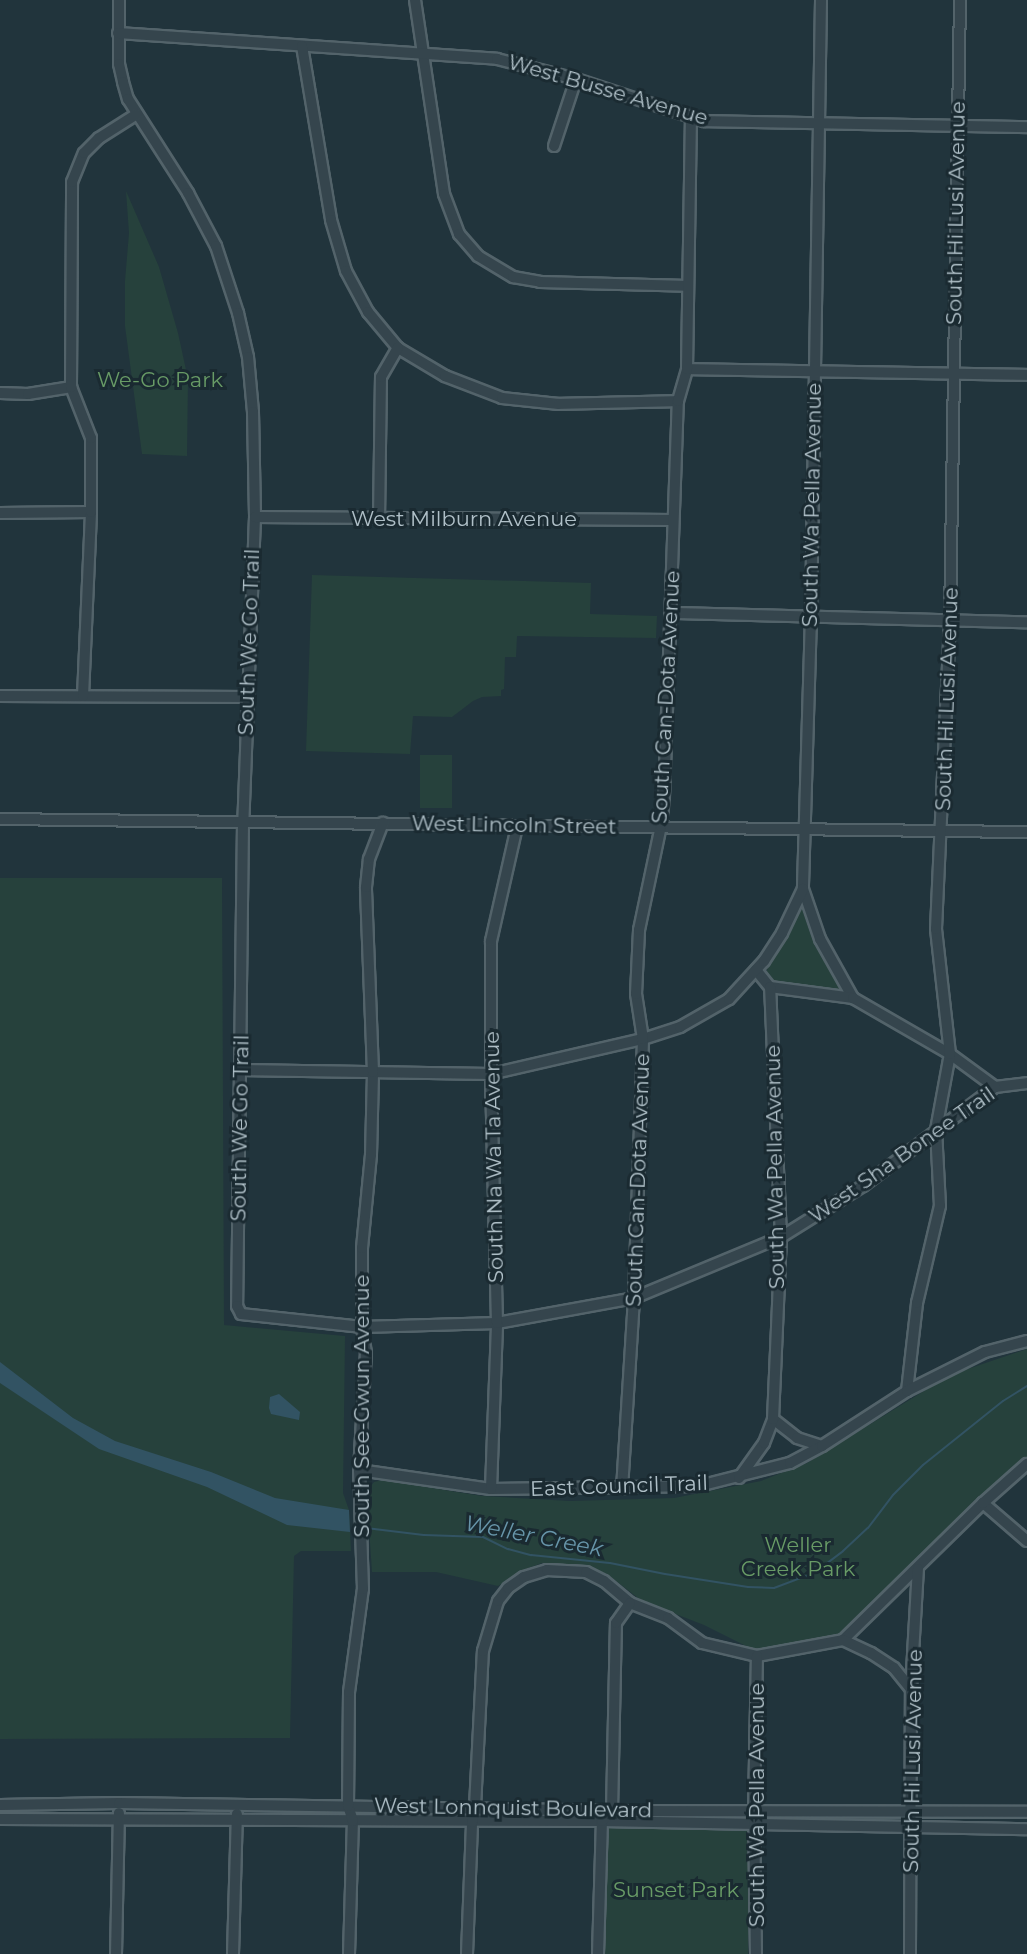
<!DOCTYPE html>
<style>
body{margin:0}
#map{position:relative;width:1027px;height:1954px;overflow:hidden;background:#21343c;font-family:Montserrat,sans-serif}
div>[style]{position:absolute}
.green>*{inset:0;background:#26413c;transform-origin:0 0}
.water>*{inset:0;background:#325363}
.stream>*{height:2px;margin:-1px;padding:0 1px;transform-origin:1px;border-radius:1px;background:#325363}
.roads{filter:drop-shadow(2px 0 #53636a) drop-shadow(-2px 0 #53636a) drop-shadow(0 2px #53636a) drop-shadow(0 -2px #53636a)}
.minor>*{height:10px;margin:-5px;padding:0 5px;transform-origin:5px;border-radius:5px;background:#35454d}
span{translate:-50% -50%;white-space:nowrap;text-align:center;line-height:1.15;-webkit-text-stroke:6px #1a2a31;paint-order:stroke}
.street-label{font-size:21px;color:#b0c0c8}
.park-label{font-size:21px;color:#689b66}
.water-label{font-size:22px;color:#6795a9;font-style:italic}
</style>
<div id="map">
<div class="green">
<i style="clip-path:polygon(126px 191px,159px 267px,178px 333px,188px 379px,187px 456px,142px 454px,125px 326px,125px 281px,129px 233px)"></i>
<i style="clip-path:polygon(312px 575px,591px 583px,590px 614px,657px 616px,656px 638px,517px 636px,516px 657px,505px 657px,504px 689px,501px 690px,501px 696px,482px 697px,473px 701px,452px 717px,413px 716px,410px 754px,306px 751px)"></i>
<i style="left:420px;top:755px;width:32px;height:53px"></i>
<i style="clip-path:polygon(0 878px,222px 878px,224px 1325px,345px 1336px,343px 1493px,349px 1510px,351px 1551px,301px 1551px,294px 1556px,290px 1738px,0 1739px)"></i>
<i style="clip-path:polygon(798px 907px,802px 909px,815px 946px,841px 986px,839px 992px,772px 982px,766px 975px,768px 966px,778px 952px)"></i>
<i style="clip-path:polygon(1027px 1349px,1027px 1458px,969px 1509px,844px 1632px,829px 1639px,767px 1649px,750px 1648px,704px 1625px,642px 1601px,607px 1574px,583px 1565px,542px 1563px,526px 1569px,498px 1586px,436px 1572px,372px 1572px,367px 1499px,369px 1488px,374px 1482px,382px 1480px,482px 1496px,570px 1501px,674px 1498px,761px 1481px,807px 1463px,950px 1375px)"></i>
<i style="clip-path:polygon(608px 1827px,746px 1828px,749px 1834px,748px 1954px,603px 1954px)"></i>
</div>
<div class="water">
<i style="clip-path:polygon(0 1362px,73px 1418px,115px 1441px,211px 1472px,275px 1498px,349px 1510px,350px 1532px,287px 1525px,207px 1487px,99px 1449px,0 1383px)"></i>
<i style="clip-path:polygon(279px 1394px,300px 1412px,299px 1420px,271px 1414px,269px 1408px,270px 1397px)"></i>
</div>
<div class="stream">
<i style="left:366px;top:1528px;width:58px;rotate:6.9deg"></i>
<i style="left:424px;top:1535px;width:59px;rotate:1.9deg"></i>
<i style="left:483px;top:1537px;width:28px;rotate:26deg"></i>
<i style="left:508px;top:1549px;width:24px;rotate:15deg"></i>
<i style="left:531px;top:1555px;width:79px;rotate:5.8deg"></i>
<i style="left:610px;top:1563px;width:56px;rotate:11.3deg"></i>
<i style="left:665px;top:1574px;width:84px;rotate:8.9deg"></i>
<i style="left:748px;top:1587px;width:26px;rotate:2deg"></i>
<i style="left:774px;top:1588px;width:43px;rotate:-20.6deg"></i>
<i style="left:814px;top:1573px;width:36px;rotate:-37deg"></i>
<i style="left:843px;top:1551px;width:34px;rotate:-43deg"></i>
<i style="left:868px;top:1528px;width:41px;rotate:-52.9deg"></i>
<i style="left:893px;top:1495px;width:42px;rotate:-45deg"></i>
<i style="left:923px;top:1465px;width:102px;rotate:-38.7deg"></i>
<i style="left:1003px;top:1401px;width:28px;rotate:-32deg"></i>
</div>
<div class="roads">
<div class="minor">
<i style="left:119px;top:0;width:64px;rotate:90deg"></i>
<i style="left:119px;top:64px;width:18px;rotate:77deg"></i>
<i style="left:123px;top:82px;width:18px;rotate:74deg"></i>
<i style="left:128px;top:99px;width:112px;rotate:57.4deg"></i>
<i style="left:188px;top:193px;width:60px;rotate:62.2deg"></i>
<i style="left:216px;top:246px;width:71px;rotate:71.8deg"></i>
<i style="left:238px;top:313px;width:45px;rotate:77.2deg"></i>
<i style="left:248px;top:357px;width:55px;rotate:84.8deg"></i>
<i style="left:253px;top:412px;width:105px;rotate:88.9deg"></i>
<i style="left:255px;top:517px;width:306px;rotate:92.2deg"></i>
<i style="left:243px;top:823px;width:483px;rotate:90.7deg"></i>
<i style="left:237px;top:1306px;width:9px;rotate:63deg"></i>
<i style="left:241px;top:1314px;width:122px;rotate:6.1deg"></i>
<i style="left:362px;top:1327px;width:135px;rotate:-1.7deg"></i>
<i style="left:497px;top:1323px;width:139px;rotate:-10.3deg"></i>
<i style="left:634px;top:1298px;width:159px;rotate:-22.5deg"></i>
<i style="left:781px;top:1237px;width:97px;rotate:-31.9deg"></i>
<i style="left:863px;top:1186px;width:165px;rotate:-36.9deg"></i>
<i style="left:995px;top:1087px;width:32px;rotate:-7deg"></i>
<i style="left:415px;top:0;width:196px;rotate:81.5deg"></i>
<i style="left:444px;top:194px;width:43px;rotate:69.4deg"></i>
<i style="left:459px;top:234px;width:29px;rotate:49deg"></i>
<i style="left:478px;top:256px;width:41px;rotate:31deg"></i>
<i style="left:513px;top:277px;width:27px;rotate:10deg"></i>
<i style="left:540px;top:282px;width:148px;rotate:1.5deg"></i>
<i style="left:821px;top:0;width:616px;rotate:90.93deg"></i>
<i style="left:811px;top:616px;width:273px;rotate:91.7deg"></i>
<i style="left:803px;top:889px;width:53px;rotate:71.2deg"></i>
<i style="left:820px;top:939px;width:68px;rotate:60.8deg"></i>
<i style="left:118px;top:33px;width:380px;rotate:3.9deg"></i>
<i style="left:497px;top:59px;width:81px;rotate:14.2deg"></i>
<i style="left:576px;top:79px;width:135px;rotate:18.2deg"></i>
<i style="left:704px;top:121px;width:323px;rotate:1.1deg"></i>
<i style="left:302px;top:46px;width:176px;rotate:80.5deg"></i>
<i style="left:331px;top:220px;width:53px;rotate:73.6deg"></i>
<i style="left:346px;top:271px;width:47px;rotate:61.8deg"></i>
<i style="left:368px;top:312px;width:47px;rotate:50.2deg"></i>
<i style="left:398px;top:348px;width:55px;rotate:30.8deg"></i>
<i style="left:445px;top:376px;width:61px;rotate:21.1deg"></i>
<i style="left:502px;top:398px;width:57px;rotate:6deg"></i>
<i style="left:559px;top:404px;width:119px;rotate:-1.4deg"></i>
<i style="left:554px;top:146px;width:71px;rotate:-71.8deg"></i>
<i style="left:687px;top:369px;width:340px;rotate:1deg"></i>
<i style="left:0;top:393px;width:28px;rotate:2deg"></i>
<i style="left:28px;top:394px;width:44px;rotate:-9.2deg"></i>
<i style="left:0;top:513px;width:91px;rotate:-0.6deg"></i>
<i style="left:255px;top:517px;width:417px;rotate:0.4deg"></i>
<i style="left:379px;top:519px;width:142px;rotate:-89.2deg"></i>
<i style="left:381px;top:377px;width:34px;rotate:-60deg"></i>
<i style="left:672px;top:613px;width:355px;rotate:1.5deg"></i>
<i style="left:0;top:696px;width:247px;rotate:0.2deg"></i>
<i style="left:83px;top:696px;width:184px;rotate:-87.5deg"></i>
<i style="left:91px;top:512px;width:74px;rotate:-90deg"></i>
<i style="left:91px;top:438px;width:55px;rotate:-111.4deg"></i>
<i style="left:71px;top:387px;width:205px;rotate:-89.7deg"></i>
<i style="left:72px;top:182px;width:31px;rotate:-68deg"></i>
<i style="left:84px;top:153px;width:21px;rotate:-45deg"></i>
<i style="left:99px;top:138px;width:45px;rotate:-32.3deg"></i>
<i style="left:0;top:819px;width:1027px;rotate:0.73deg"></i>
<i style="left:756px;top:970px;width:22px;rotate:51deg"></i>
<i style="left:770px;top:987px;width:84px;rotate:7.5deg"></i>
<i style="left:853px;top:998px;width:112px;rotate:30deg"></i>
<i style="left:950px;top:1054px;width:56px;rotate:36.3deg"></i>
<i style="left:240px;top:1070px;width:251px;rotate:0.9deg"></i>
<i style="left:491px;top:1074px;width:156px;rotate:-13deg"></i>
<i style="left:643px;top:1039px;width:39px;rotate:-18deg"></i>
<i style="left:680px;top:1027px;width:56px;rotate:-29.7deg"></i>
<i style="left:729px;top:999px;width:52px;rotate:-47.4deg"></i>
<i style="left:764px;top:961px;width:33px;rotate:-57deg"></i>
<i style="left:782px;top:933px;width:49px;rotate:-64.5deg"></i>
<i style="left:907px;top:1391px;width:89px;rotate:-83.5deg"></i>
<i style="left:917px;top:1303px;width:100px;rotate:-76.7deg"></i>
<i style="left:940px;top:1206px;width:76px;rotate:-93deg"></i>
<i style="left:936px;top:1130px;width:77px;rotate:-79.6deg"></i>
<i style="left:950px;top:1054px;width:126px;rotate:-96.4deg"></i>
<i style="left:936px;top:929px;width:309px;rotate:-87.4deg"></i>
<i style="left:950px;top:620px;width:620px;rotate:-89.08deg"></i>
<i style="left:773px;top:1419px;width:31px;rotate:38deg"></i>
<i style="left:797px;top:1438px;width:26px;rotate:18deg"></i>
<i style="left:359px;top:1470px;width:133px;rotate:8.2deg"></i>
<i style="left:491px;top:1489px;width:208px;rotate:-0.8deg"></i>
<i style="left:699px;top:1486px;width:94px;rotate:-14.2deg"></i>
<i style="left:790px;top:1463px;width:36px;rotate:-28deg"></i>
<i style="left:822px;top:1446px;width:101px;rotate:-32.9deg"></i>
<i style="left:907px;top:1391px;width:87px;rotate:-26.6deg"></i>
<i style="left:985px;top:1352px;width:43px;rotate:-14.7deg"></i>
<i style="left:739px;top:1478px;width:43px;rotate:-54.5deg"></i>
<i style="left:764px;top:1443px;width:26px;rotate:-69deg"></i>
<i style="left:773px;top:1419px;width:182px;rotate:-87.5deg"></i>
<i style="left:781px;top:1237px;width:250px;rotate:-92.5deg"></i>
<i style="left:491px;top:1489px;width:166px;rotate:-87.9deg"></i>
<i style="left:497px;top:1323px;width:249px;rotate:-91.4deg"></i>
<i style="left:491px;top:1074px;width:133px;rotate:-90deg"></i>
<i style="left:491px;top:941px;width:117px;rotate:-77.2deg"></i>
<i style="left:622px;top:1489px;width:191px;rotate:-86.4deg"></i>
<i style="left:634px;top:1298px;width:259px;rotate:-88deg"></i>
<i style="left:643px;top:1039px;width:46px;rotate:-98.8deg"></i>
<i style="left:636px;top:994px;width:64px;rotate:-87.3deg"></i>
<i style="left:639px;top:930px;width:106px;rotate:-78.1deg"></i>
<i style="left:661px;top:826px;width:29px;rotate:-84deg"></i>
<i style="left:664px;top:797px;width:396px;rotate:-88deg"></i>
<i style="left:678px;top:401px;width:33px;rotate:-74deg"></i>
<i style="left:687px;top:369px;width:251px;rotate:-89.1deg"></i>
<i style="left:983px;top:1503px;width:58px;rotate:40.8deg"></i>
<i style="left:843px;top:1640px;width:196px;rotate:-44.4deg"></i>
<i style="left:983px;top:1503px;width:59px;rotate:-41.6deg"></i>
<i style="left:0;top:1805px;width:119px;rotate:-1deg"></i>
<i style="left:119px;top:1803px;width:493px;rotate:0.9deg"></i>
<i style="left:612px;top:1811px;width:415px;rotate:0.1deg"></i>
<i style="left:0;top:1819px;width:602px;rotate:0.19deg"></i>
<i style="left:602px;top:1821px;width:425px;rotate:1.1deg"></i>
<i style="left:116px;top:1954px;width:141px;rotate:-88.8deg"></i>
<i style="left:233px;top:1954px;width:140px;rotate:-88.4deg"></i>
<i style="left:349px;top:1954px;width:133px;rotate:-88.3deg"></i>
<i style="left:353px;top:1821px;width:16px;rotate:-108deg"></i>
<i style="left:348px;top:1806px;width:114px;rotate:-89.5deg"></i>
<i style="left:349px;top:1692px;width:104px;rotate:-82.3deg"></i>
<i style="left:363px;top:1589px;width:119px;rotate:-91.9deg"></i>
<i style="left:359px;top:1470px;width:117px;rotate:-86.6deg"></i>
<i style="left:366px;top:1353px;width:26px;rotate:-99deg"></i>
<i style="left:362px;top:1327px;width:79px;rotate:-90deg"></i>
<i style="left:362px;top:1248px;width:93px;rotate:-84.5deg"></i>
<i style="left:371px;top:1155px;width:83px;rotate:-88.6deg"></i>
<i style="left:373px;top:1072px;width:185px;rotate:-92.2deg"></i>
<i style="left:366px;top:887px;width:28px;rotate:-84deg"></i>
<i style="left:369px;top:859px;width:39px;rotate:-69deg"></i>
<i style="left:467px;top:1954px;width:132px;rotate:-87.8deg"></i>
<i style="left:472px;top:1822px;width:15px;rotate:-79deg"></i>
<i style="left:475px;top:1807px;width:156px;rotate:-87.1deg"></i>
<i style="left:483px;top:1651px;width:52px;rotate:-73.3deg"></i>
<i style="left:498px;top:1601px;width:16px;rotate:-52deg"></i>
<i style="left:508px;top:1588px;width:19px;rotate:-35deg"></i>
<i style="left:524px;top:1577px;width:24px;rotate:-17deg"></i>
<i style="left:547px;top:1570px;width:39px;rotate:3deg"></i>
<i style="left:586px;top:1572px;width:20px;rotate:27deg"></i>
<i style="left:604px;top:1581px;width:34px;rotate:40deg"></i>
<i style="left:630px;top:1603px;width:41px;rotate:21.5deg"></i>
<i style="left:668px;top:1618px;width:42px;rotate:36.3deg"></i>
<i style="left:702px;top:1643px;width:57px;rotate:13.3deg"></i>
<i style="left:757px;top:1656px;width:87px;rotate:-10.5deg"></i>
<i style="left:843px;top:1640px;width:31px;rotate:25deg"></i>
<i style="left:871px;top:1653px;width:27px;rotate:33deg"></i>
<i style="left:894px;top:1668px;width:27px;rotate:51deg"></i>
<i style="left:598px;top:1954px;width:133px;rotate:-88.3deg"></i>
<i style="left:602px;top:1821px;width:14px;rotate:-45deg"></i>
<i style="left:612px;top:1811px;width:188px;rotate:-88.8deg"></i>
<i style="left:616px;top:1623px;width:24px;rotate:-55deg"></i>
<i style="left:756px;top:1954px;width:144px;rotate:-90.8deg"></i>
<i style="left:754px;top:1810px;width:154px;rotate:-88.9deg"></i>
<i style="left:910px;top:1954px;width:265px;rotate:-89.8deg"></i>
<i style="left:911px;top:1689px;width:120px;rotate:-86.7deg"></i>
</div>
</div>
<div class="street-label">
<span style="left:608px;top:90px;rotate:16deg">West Busse Avenue</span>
<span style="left:956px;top:213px;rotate:-89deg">South Hi Lusi Avenue</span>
<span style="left:812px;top:505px;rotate:-89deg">South Wa Pella Avenue</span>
<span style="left:464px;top:519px">West Milburn Avenue</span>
<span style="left:249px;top:642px;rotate:-88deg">South We Go Trail</span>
<span style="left:666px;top:697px;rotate:-87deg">South Can-Dota Avenue</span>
<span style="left:947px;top:699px;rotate:-88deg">South Hi Lusi Avenue</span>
<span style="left:514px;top:825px;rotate:1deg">West Lincoln Street</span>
<span style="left:240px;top:1128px;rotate:-89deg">South We Go Trail</span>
<span style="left:902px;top:1155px;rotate:-35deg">West Sha Bonee Trail</span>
<span style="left:494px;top:1157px;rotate:-91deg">South Na Wa Ta Avenue</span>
<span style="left:775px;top:1167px;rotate:-91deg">South Wa Pella Avenue</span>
<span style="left:638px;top:1180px;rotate:-88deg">South Can-Dota Avenue</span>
<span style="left:362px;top:1406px;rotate:-90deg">South See-Gwun Avenue</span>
<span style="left:619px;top:1486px;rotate:-2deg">East Council Trail</span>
<span style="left:913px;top:1761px;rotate:-89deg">South Hi Lusi Avenue</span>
<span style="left:757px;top:1805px;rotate:-90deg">South Wa Pella Avenue</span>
<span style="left:513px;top:1808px;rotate:1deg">West Lonnquist Boulevard</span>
</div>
<div class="park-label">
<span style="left:160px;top:380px">We-Go Park</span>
<span style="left:798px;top:1557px">Weller<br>Creek Park</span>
<span style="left:676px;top:1890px">Sunset Park</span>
</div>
<div class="water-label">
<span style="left:534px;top:1536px;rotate:11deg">Weller Creek</span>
</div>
</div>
